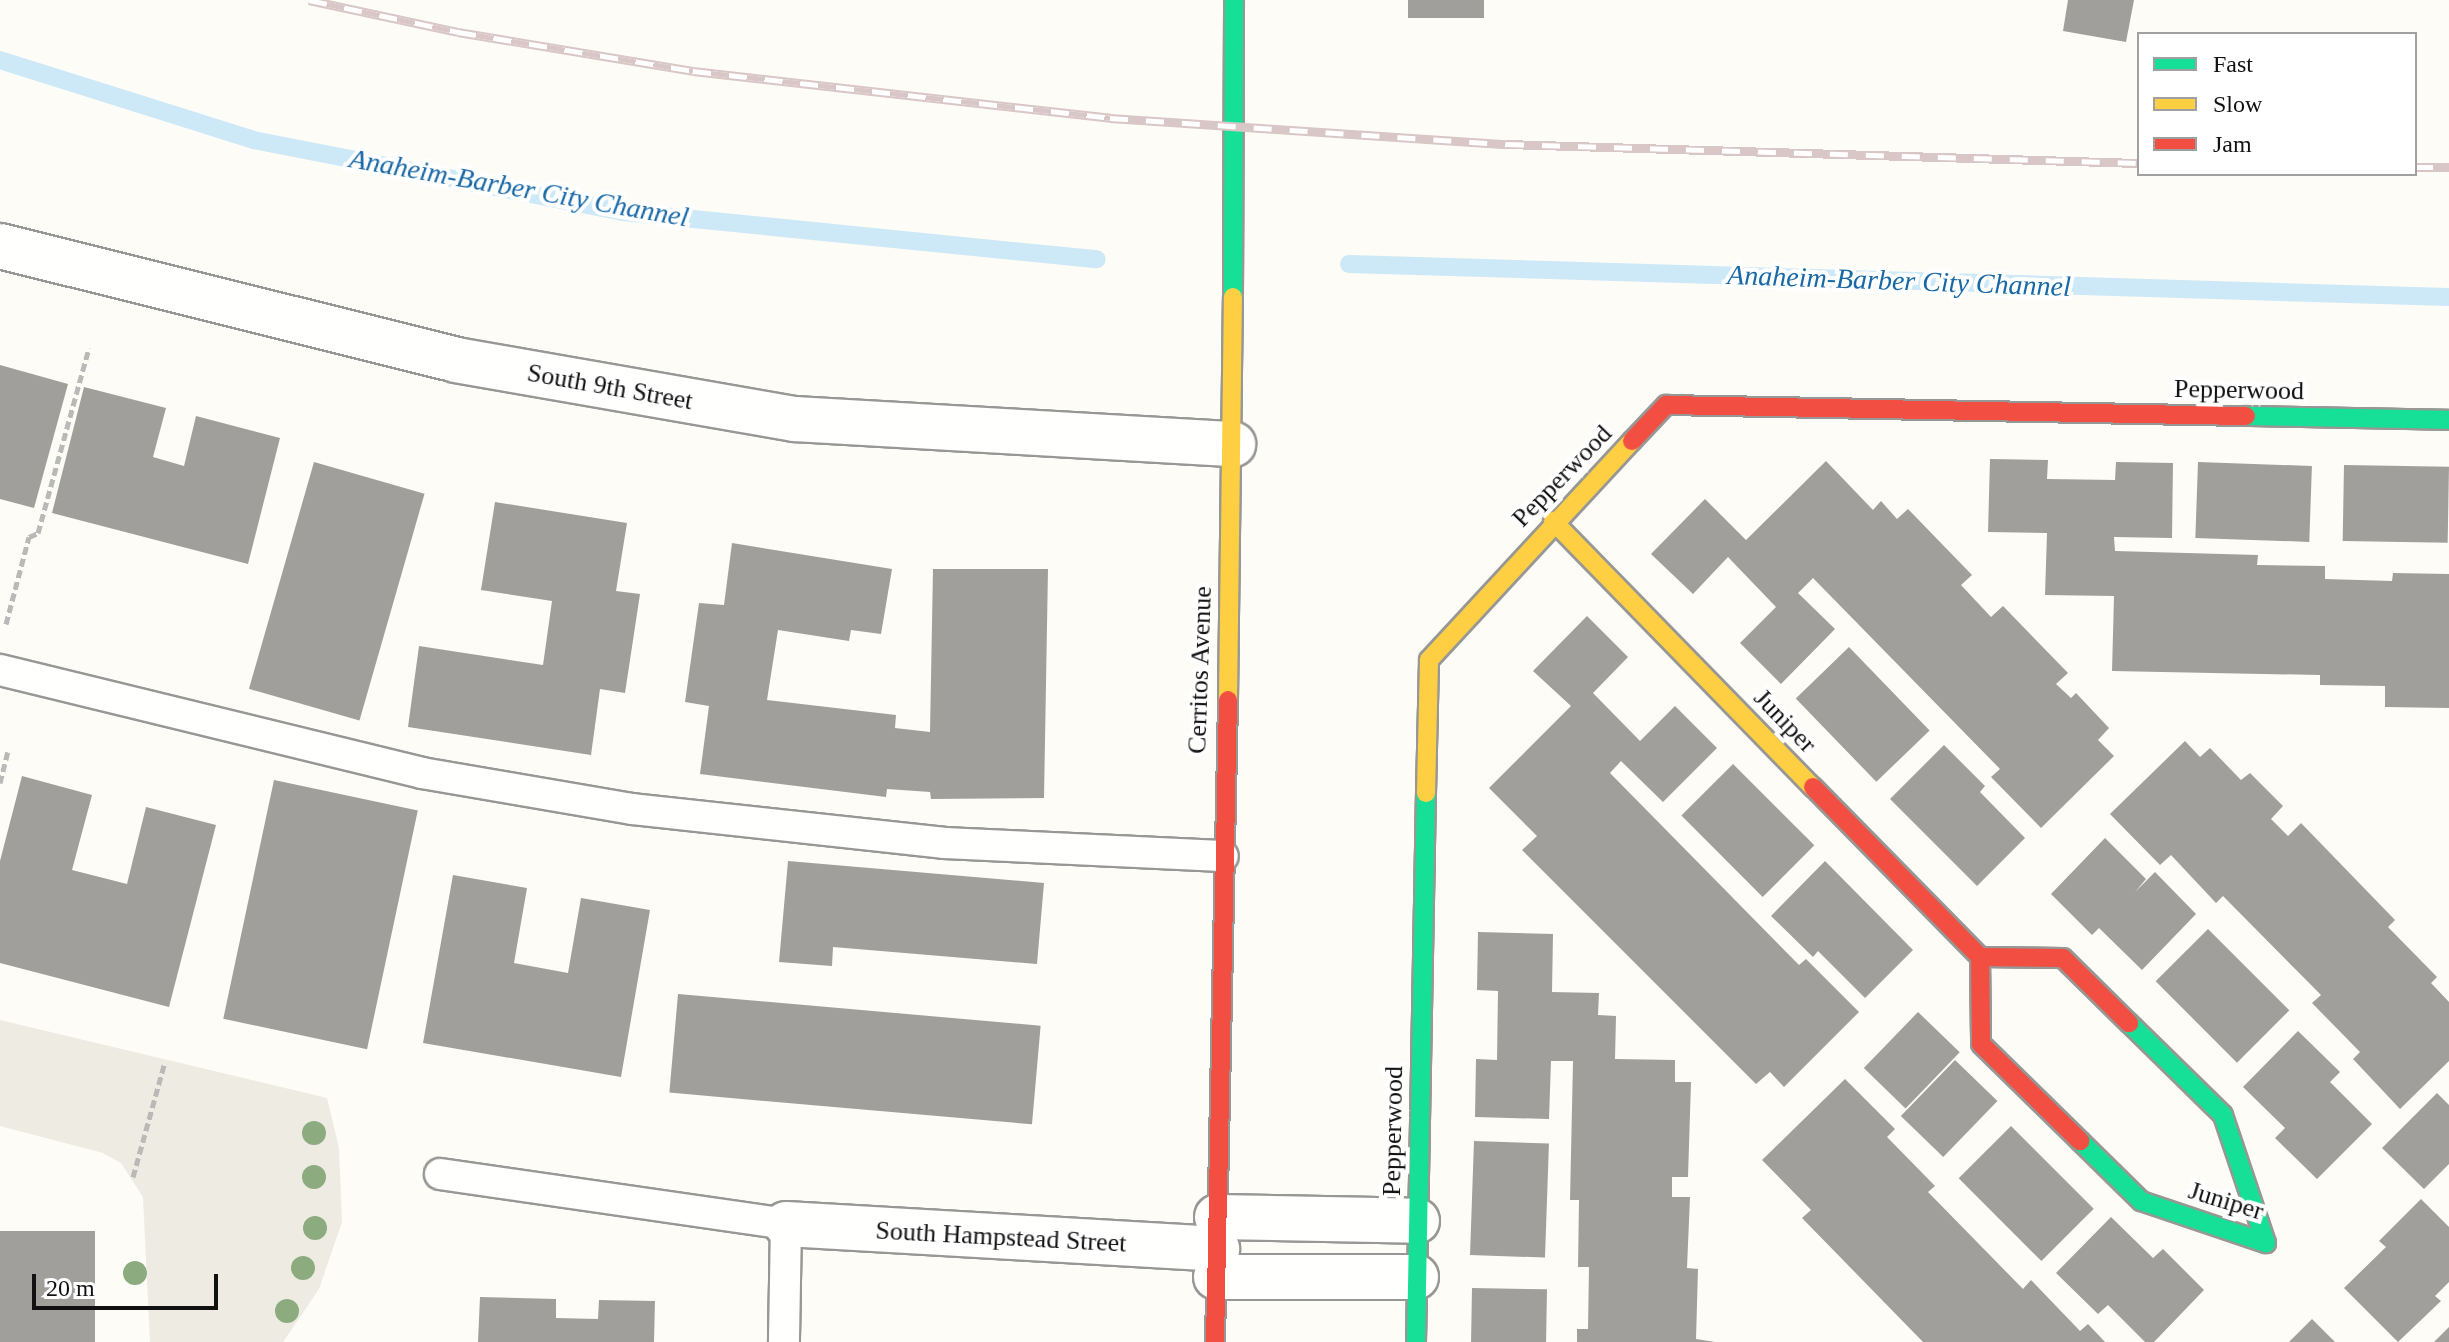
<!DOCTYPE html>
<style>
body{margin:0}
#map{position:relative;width:2449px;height:1342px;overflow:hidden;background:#fdfcf7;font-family:"Times New Roman",serif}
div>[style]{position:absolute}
.plaza>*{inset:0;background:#edebe2}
.stream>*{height:18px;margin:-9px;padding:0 9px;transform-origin:9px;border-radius:9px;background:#cde8f7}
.building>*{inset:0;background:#a19f9c;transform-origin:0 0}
.path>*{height:5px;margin-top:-2.5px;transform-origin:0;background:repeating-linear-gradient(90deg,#b9b9b8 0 8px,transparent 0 12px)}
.roads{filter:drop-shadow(2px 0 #979795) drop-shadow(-2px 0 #979795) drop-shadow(0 2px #979795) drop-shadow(0 -2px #979795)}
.lane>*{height:30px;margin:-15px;padding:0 15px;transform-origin:15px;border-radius:15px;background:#fffffe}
.street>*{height:44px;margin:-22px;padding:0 22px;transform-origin:22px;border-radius:22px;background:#fffffe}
.fast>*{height:18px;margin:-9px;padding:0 9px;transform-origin:9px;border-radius:9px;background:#16e098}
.slow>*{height:18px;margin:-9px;padding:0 9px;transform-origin:9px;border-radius:9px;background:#ffcf43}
.jam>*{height:18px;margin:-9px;padding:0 9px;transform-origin:9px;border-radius:9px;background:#f24e42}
.rail>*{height:9px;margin-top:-4.5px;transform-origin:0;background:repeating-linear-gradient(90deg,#fff 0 18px,#d9c6c7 0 36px);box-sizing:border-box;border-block:2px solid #d9c6c7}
.trees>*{width:24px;height:24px;margin:-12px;border-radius:50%;background:#8cac80}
span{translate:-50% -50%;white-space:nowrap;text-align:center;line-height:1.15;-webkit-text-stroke:8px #fff;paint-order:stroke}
.street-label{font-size:26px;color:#111}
.water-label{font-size:28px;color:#1768a6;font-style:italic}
.legend{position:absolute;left:2137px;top:32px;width:280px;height:144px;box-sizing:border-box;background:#fff;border:2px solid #a0a0a0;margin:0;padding:10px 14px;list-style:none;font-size:24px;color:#111}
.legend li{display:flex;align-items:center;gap:16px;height:40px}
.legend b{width:40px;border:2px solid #a0a0a0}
.scale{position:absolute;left:32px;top:1274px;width:186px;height:36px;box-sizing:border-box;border:4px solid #111;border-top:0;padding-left:10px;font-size:24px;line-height:28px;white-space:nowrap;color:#111;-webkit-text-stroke:6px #fff;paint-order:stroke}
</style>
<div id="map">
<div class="plaza">
<i style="clip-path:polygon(0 1020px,327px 1098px,339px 1148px,342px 1222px,319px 1289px,283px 1342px,150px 1342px,143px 1197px,121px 1163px,103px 1153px,0 1126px)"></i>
</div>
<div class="stream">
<i style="left:0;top:60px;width:265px;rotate:17.5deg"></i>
<i style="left:253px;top:140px;width:377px;rotate:11deg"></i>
<i style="left:623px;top:212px;width:476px;rotate:5.7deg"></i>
<i style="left:1349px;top:264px;width:1100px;rotate:1.72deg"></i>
</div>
<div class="building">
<i style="left:1408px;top:0;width:76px;height:18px"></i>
<i style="clip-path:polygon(2068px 0,2134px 0,2126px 42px,2063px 31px)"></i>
<i style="clip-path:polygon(0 365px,68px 384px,34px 508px,0 499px)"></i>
<i style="clip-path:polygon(84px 387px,166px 408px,153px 457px,184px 466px,196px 416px,280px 438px,248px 564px,52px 513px)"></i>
<i style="clip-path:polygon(1990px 459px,2048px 460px,2047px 479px,2115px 480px,2116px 462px,2173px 463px,2172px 538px,2114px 537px,2115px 551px,2258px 555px,2257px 565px,2325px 566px,2325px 579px,2392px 581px,2393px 573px,2449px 574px,2449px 708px,2385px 707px,2385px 686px,2320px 685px,2320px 675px,2112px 671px,2114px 596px,2045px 595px,2047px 533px,1988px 532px)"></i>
<i style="clip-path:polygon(1826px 461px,1873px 510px,1881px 501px,1897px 519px,1908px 509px,1972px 575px,1961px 585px,1991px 617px,2003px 606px,2068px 673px,2056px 684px,2071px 698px,2076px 693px,2109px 728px,2098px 740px,2114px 756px,2041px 828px,1991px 777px,2000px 769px,1813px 578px,1798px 593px,1835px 629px,1781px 684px,1740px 643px,1776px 607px,1728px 557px,1693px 594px,1651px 554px,1705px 499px,1746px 540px)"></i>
<i style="left:314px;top:462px;width:115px;height:236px;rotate:16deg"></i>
<i style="left:2198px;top:462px;width:114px;height:76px;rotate:2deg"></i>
<i style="left:2344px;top:465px;width:105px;height:76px;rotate:1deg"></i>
<i style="clip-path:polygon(495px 502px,627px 523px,616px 591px,640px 594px,625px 693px,600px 689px,591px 755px,408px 727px,419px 646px,543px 665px,552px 601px,481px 590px)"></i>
<i style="clip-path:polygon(732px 543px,892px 569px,881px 634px,851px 630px,849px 641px,778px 630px,767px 700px,896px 715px,895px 728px,930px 732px,933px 569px,1048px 569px,1044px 798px,931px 799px,930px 792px,887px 789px,886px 797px,700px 774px,709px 706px,685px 702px,699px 603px,724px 605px)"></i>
<i style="clip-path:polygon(1587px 616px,1628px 657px,1593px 693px,1640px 741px,1675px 706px,1717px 748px,1663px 802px,1621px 761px,1610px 773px,1799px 965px,1806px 959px,1859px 1012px,1784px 1087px,1770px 1072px,1756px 1084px,1522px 850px,1537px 836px,1489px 788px,1571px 706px,1533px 671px)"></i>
<i style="left:1849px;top:647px;width:116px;height:74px;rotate:46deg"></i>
<i style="clip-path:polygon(2185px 741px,2200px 757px,2210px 748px,2241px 780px,2250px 773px,2283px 806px,2271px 819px,2288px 836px,2301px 823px,2395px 920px,2388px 927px,2437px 977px,2431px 983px,2449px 1002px,2449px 1061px,2400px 1109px,2353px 1059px,2360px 1052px,2312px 1003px,2321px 995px,2223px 896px,2216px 903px,2171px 855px,2160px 865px,2110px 814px)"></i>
<i style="clip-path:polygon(1944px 745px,1985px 786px,1980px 792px,2025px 838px,1977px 886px,1890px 799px)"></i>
<i style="left:1733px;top:764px;width:115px;height:73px;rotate:45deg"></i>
<i style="clip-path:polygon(22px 776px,92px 795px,72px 870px,127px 884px,146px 807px,216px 825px,169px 1007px,0 963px,0 861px)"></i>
<i style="left:274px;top:780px;width:147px;height:244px;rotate:12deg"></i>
<i style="clip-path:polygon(2105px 838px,2146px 879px,2135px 892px,2155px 872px,2196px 914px,2142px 970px,2099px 928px,2092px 935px,2051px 894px)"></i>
<i style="clip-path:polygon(788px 861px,1044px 883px,1037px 964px,833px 947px,832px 966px,779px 962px)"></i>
<i style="clip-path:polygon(1825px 861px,1913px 950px,1865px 998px,1818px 951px,1813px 957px,1771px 916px)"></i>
<i style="clip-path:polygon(453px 875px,527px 888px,514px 963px,568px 973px,581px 898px,650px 910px,621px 1077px,423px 1043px)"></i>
<i style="left:2208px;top:929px;width:115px;height:74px;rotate:45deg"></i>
<i style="clip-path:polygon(1478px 932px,1553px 934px,1552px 992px,1599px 993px,1598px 1015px,1616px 1016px,1615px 1059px,1675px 1060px,1675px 1082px,1691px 1082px,1688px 1177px,1672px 1177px,1672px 1197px,1690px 1197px,1687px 1268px,1698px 1269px,1696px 1339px,1715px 1342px,1577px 1342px,1577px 1329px,1588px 1329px,1589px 1267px,1578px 1267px,1579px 1200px,1570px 1200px,1573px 1061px,1551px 1061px,1549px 1119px,1475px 1117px,1476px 1059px,1497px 1060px,1498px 991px,1477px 990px)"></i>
<i style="left:678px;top:994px;width:364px;height:99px;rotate:5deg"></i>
<i style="left:1918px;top:1012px;width:58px;height:78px;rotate:44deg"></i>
<i style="clip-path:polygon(2298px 1031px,2340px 1072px,2330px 1082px,2372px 1124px,2317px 1179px,2275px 1138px,2285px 1128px,2243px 1087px)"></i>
<i style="left:1955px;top:1060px;width:59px;height:78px;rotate:44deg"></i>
<i style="clip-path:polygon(1845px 1079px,1895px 1129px,1887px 1137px,1935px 1186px,1928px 1192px,2023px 1289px,2031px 1280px,2080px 1331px,2088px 1324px,2105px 1342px,1923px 1342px,1802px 1218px,1811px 1210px,1762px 1160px)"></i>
<i style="clip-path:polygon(2437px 1093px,2449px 1105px,2449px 1164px,2424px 1189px,2382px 1148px)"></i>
<i style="left:2011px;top:1126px;width:117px;height:74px;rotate:45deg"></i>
<i style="left:1474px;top:1141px;width:75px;height:114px;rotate:2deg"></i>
<i style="clip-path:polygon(2421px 1199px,2449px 1227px,2449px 1282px,2435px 1296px,2441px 1301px,2398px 1342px,2344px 1288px,2386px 1247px,2379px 1241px)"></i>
<i style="clip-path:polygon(2111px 1217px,2153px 1258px,2163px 1249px,2204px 1290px,2154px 1342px,2145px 1342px,2108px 1305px,2098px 1314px,2056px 1273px)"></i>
<i style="left:0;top:1231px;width:95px;height:111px"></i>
<i style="left:1472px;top:1288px;width:75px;height:54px;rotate:1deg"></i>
<i style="clip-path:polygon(480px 1297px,556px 1299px,556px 1318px,598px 1319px,599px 1300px,655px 1301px,654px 1342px,478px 1342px)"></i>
<i style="clip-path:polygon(2312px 1319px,2335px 1342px,2289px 1342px)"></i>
<i style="clip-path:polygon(2449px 1327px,2449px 1342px,2434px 1342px)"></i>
</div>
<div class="path">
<i style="left:6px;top:624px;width:90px;rotate:-75.2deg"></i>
<i style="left:29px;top:537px;width:10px;rotate:-24deg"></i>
<i style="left:38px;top:533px;width:192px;rotate:-74.6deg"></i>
<i style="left:0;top:783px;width:32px;rotate:-76deg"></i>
<i style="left:133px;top:1177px;width:119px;rotate:-74.5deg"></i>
</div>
<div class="roads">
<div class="lane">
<i style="left:0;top:670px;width:434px;rotate:13.7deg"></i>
<i style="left:422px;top:773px;width:213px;rotate:9.7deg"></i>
<i style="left:632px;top:809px;width:314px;rotate:6.2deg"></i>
<i style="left:944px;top:843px;width:279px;rotate:2.7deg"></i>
<i style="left:440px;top:1174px;width:350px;rotate:8.2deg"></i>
<i style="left:786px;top:1224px;width:118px;rotate:91deg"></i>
</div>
<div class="street">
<i style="left:0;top:246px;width:470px;rotate:14deg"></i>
<i style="left:456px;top:360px;width:344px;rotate:9.9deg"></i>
<i style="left:795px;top:419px;width:439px;rotate:3.3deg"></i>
<i style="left:1217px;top:1217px;width:200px;rotate:1.1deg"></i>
<i style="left:786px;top:1224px;width:432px;rotate:3.3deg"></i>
<i style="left:1216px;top:1277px;width:200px"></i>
</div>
<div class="fast">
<i style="left:1233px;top:297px;width:297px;rotate:-89.8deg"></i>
<i style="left:2246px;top:416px;width:203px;rotate:1.1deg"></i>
<i style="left:2080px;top:1141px;width:86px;rotate:44.5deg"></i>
<i style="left:2141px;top:1201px;width:132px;rotate:18.6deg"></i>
<i style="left:2266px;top:1243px;width:135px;rotate:-108.6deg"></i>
<i style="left:2223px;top:1115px;width:132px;rotate:-135.6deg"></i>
<i style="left:1416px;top:1342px;width:549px;rotate:-88.96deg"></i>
</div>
<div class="slow">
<i style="left:1553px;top:521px;width:372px;rotate:45.7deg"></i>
<i style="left:1228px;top:700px;width:403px;rotate:-89.3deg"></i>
<i style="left:1426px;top:793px;width:133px;rotate:-88.7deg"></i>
<i style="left:1429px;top:660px;width:299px;rotate:-47.2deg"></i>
</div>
<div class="jam">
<i style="left:1632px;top:441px;width:50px;rotate:-46.6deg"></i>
<i style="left:1666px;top:405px;width:580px;rotate:1.09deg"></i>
<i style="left:1813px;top:787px;width:238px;rotate:45.5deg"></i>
<i style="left:1980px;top:957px;width:87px;rotate:89.3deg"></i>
<i style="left:1981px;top:1044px;width:139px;rotate:44.4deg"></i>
<i style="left:1980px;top:957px;width:83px;rotate:0.7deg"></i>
<i style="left:2063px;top:958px;width:93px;rotate:44.6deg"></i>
<i style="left:1215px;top:1342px;width:642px;rotate:-88.84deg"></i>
</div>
</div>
<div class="rail">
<i style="left:309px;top:0;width:152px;rotate:12.1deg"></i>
<i style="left:458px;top:32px;width:238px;rotate:9.4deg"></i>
<i style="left:693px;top:71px;width:420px;rotate:6.4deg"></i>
<i style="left:1110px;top:118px;width:397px;rotate:3.8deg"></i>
<i style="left:1506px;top:144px;width:633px;rotate:1.72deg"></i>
<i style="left:2415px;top:167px;width:34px"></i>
</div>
<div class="trees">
<i style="left:314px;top:1133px"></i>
<i style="left:314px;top:1177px"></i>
<i style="left:315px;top:1228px"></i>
<i style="left:303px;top:1268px"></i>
<i style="left:135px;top:1273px"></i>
<i style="left:287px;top:1311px"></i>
</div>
<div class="street-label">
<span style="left:610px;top:387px;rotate:10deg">South 9th Street</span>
<span style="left:2239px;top:390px;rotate:1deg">Pepperwood</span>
<span style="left:1562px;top:476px;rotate:-46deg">Pepperwood</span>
<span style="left:1200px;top:670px;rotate:-88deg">Cerritos Avenue</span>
<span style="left:1785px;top:721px;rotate:46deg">Juniper</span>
<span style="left:1393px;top:1131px;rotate:-89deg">Pepperwood</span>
<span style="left:2226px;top:1201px;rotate:17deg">Juniper</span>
<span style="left:1001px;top:1237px;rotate:3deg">South Hampstead Street</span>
</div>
<div class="water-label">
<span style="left:519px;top:188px;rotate:10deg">Anaheim-Barber City Channel</span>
<span style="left:1899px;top:281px;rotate:2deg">Anaheim-Barber City Channel</span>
</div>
<ul class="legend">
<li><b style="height:10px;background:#16e098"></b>Fast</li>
<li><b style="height:10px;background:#ffcf43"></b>Slow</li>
<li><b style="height:10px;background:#f24e42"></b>Jam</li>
</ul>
<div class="scale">20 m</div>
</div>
